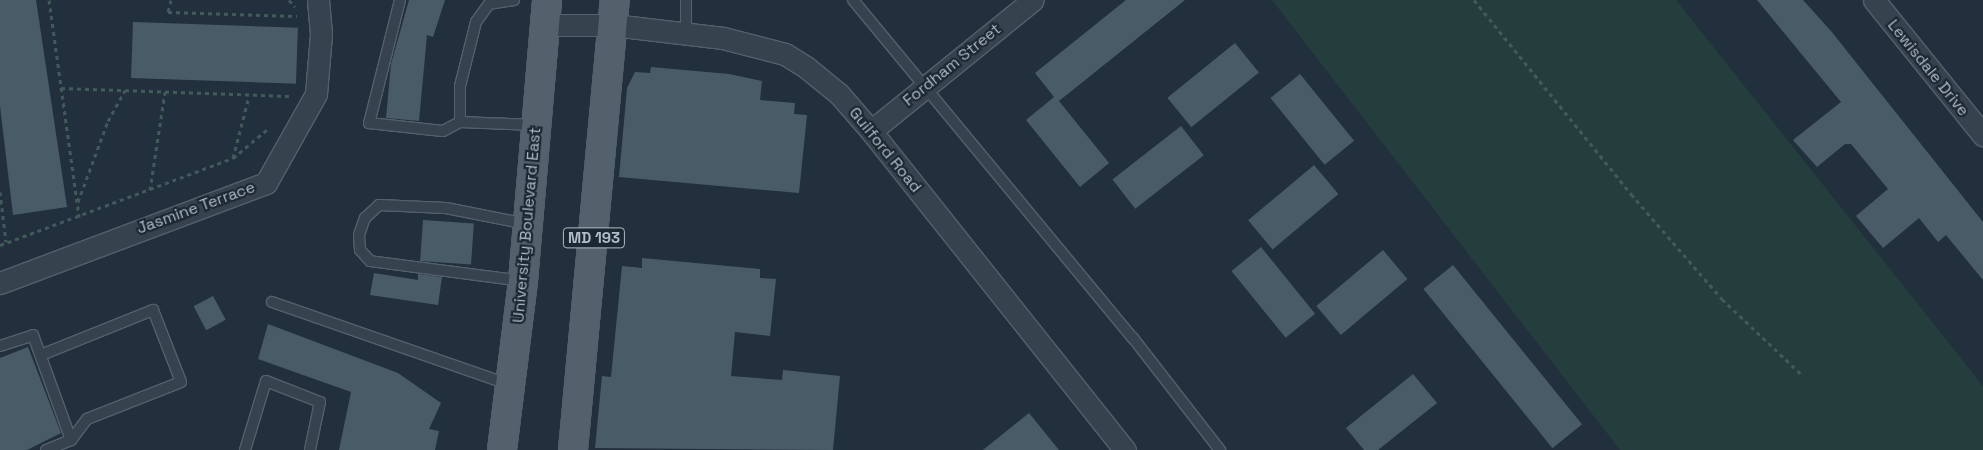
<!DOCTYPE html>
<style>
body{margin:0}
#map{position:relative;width:1983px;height:450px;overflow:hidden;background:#22303d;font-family:"Space Grotesk",sans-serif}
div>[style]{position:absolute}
.green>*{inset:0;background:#243e3d}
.building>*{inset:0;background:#4a5b68;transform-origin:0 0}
.path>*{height:3px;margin-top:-1.5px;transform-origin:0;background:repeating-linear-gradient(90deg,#415a5a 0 4px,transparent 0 8px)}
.roads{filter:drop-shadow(1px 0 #54606a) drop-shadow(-1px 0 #54606a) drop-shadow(0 1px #54606a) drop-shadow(0 -1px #54606a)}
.service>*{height:10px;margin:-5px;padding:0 5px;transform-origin:5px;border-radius:5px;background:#36424d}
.minor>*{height:21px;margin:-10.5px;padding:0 10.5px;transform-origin:10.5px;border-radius:10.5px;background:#36424d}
.primary>*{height:28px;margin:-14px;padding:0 14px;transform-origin:14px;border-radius:14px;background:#53616d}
span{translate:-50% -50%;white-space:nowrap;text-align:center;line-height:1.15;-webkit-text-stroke:4.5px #1b2731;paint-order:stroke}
.shield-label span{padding:1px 4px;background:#1b2731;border:1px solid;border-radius:4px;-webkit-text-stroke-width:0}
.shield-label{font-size:15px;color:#b1bdc8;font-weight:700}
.street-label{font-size:16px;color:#b1bdc8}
</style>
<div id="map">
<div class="green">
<i style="clip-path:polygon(1272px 0,1676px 0,1983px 386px,1983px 450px,1620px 450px)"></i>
</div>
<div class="building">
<i style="clip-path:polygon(0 0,36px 0,67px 207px,13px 215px,0 106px)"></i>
<i style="clip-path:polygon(409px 0,445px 0,433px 37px,427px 35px,419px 121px,386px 118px,391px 64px)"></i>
<i style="clip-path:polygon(1126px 0,1185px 0,1059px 101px,1109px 163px,1080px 187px,1026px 120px,1054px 97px,1035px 73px)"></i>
<i style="clip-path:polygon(1757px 0,1803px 0,1831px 31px,1983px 222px,1983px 280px,1946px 235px,1938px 242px,1919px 218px,1883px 248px,1856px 216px,1888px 189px,1851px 144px,1845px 144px,1817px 167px,1793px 140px,1841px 102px)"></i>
<i style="left:133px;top:22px;width:165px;height:56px;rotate:2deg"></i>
<i style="left:1235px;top:43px;width:38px;height:87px;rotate:51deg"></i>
<i style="clip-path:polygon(651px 67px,729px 74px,762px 81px,760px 100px,795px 103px,794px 114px,807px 115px,799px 193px,619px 177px,627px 88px,635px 72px,650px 73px)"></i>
<i style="left:1300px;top:74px;width:86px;height:38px;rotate:51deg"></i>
<i style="left:1181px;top:126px;width:37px;height:87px;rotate:52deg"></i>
<i style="left:1314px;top:165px;width:38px;height:86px;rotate:50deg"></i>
<i style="left:423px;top:220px;width:51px;height:41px;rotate:4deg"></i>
<i style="left:1261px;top:247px;width:86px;height:38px;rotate:51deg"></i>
<i style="left:1383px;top:250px;width:38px;height:87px;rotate:50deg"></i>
<i style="clip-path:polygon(642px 258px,760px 269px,760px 278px,776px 279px,770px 336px,735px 332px,731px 376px,782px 380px,783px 370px,840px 376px,833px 450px,595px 448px,602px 376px,611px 377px,622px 266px,642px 268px)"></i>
<i style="left:1453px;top:265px;width:205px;height:38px;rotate:51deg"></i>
<i style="clip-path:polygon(374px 273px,418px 280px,418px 274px,442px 277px,438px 305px,370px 295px)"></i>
<i style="left:213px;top:296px;width:27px;height:22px;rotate:62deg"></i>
<i style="clip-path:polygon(268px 324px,398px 373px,441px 403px,429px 429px,439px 431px,435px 450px,339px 450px,351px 392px,258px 359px)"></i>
<i style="clip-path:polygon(28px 347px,61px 433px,27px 450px,0 450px,0 358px)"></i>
<i style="clip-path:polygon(1413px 374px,1437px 403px,1378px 450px,1364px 450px,1346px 428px)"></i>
<i style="clip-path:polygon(1029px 413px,1059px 450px,983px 450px)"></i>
</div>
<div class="path">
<i style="left:49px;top:0;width:219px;rotate:82.1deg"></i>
<i style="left:171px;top:0;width:12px;rotate:104deg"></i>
<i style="left:168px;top:12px;width:129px;rotate:1.8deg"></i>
<i style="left:289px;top:0;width:9px;rotate:49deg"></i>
<i style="left:1474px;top:0;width:250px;rotate:51deg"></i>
<i style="left:1631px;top:194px;width:139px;rotate:49.1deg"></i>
<i style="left:1722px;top:299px;width:108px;rotate:43.5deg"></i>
<i style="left:61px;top:88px;width:228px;rotate:2deg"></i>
<i style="left:233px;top:158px;width:64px;rotate:-75.5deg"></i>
<i style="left:150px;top:190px;width:99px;rotate:-81.3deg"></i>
<i style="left:0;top:192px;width:50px;rotate:83.2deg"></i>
<i style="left:78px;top:202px;width:86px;rotate:-69.7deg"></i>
<i style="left:108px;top:121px;width:35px;rotate:-61deg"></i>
<i style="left:0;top:245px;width:249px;rotate:-20.5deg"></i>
<i style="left:233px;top:158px;width:47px;rotate:-39.8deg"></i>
</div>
<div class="roads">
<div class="service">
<i style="left:400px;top:0;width:127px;rotate:104.1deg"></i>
<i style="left:369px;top:123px;width:74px;rotate:6.2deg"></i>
<i style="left:443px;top:131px;width:19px;rotate:-28deg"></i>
<i style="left:514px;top:0;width:25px;rotate:171deg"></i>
<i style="left:489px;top:4px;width:22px;rotate:126deg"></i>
<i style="left:476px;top:22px;width:66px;rotate:104deg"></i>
<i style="left:460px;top:86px;width:36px;rotate:90deg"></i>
<i style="left:460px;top:122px;width:75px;rotate:2.3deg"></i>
<i style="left:853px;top:0;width:439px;rotate:50.4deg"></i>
<i style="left:1133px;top:338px;width:142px;rotate:52.2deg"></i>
<i style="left:686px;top:33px;width:33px;rotate:-90deg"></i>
<i style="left:523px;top:281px;width:154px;rotate:-172.6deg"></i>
<i style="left:370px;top:261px;width:15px;rotate:-132deg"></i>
<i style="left:360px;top:250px;width:15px;rotate:-94deg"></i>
<i style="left:359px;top:235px;width:18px;rotate:-71deg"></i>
<i style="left:365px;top:218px;width:19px;rotate:-43deg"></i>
<i style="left:379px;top:205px;width:67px;rotate:2.6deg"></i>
<i style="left:446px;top:208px;width:83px;rotate:11.2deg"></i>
<i style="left:272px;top:302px;width:252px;rotate:19.2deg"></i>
<i style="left:0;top:346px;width:35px;rotate:-18deg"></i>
<i style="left:33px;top:335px;width:112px;rotate:70.1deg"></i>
<i style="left:41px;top:355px;width:121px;rotate:-21.9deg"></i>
<i style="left:153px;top:310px;width:77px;rotate:68.7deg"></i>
<i style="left:181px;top:382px;width:101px;rotate:158.5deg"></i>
<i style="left:87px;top:419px;width:26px;rotate:127deg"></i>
<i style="left:71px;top:440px;width:27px;rotate:158deg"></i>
<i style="left:245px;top:450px;width:72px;rotate:-73.1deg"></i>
<i style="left:266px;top:381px;width:58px;rotate:21.3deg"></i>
<i style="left:320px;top:402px;width:49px;rotate:101.8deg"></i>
</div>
<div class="minor">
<i style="left:1874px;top:0;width:174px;rotate:51.1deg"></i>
<i style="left:544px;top:25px;width:69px"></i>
<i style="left:613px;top:25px;width:111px;rotate:6.7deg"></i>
<i style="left:723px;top:38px;width:64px;rotate:14.5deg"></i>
<i style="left:785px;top:54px;width:26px;rotate:32deg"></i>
<i style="left:807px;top:68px;width:41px;rotate:39.1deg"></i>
<i style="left:839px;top:94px;width:49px;rotate:49.1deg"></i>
<i style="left:871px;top:131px;width:408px;rotate:51.5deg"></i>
<i style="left:871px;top:131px;width:208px;rotate:-39deg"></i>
<i style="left:0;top:283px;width:284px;rotate:-20.6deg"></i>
<i style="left:266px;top:183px;width:102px;rotate:-60.7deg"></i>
<i style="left:316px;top:94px;width:60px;rotate:-85.2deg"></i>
<i style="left:321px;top:34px;width:34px;rotate:-95deg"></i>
</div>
<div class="primary">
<i style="left:502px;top:450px;width:170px;rotate:-82.9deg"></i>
<i style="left:523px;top:281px;width:282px;rotate:-85.1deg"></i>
<i style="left:573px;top:450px;width:452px;rotate:-84.7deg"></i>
</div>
</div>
<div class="shield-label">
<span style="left:594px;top:238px">MD 193</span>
</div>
<div class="street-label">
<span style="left:952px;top:65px;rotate:-39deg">Fordham Street</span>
<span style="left:1928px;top:68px;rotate:51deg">Lewisdale Drive</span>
<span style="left:885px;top:150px;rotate:51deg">Guilford Road</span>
<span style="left:196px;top:208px;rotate:-20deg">Jasmine Terrace</span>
<span style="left:527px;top:225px;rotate:-85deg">University Boulevard East</span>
</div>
</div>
